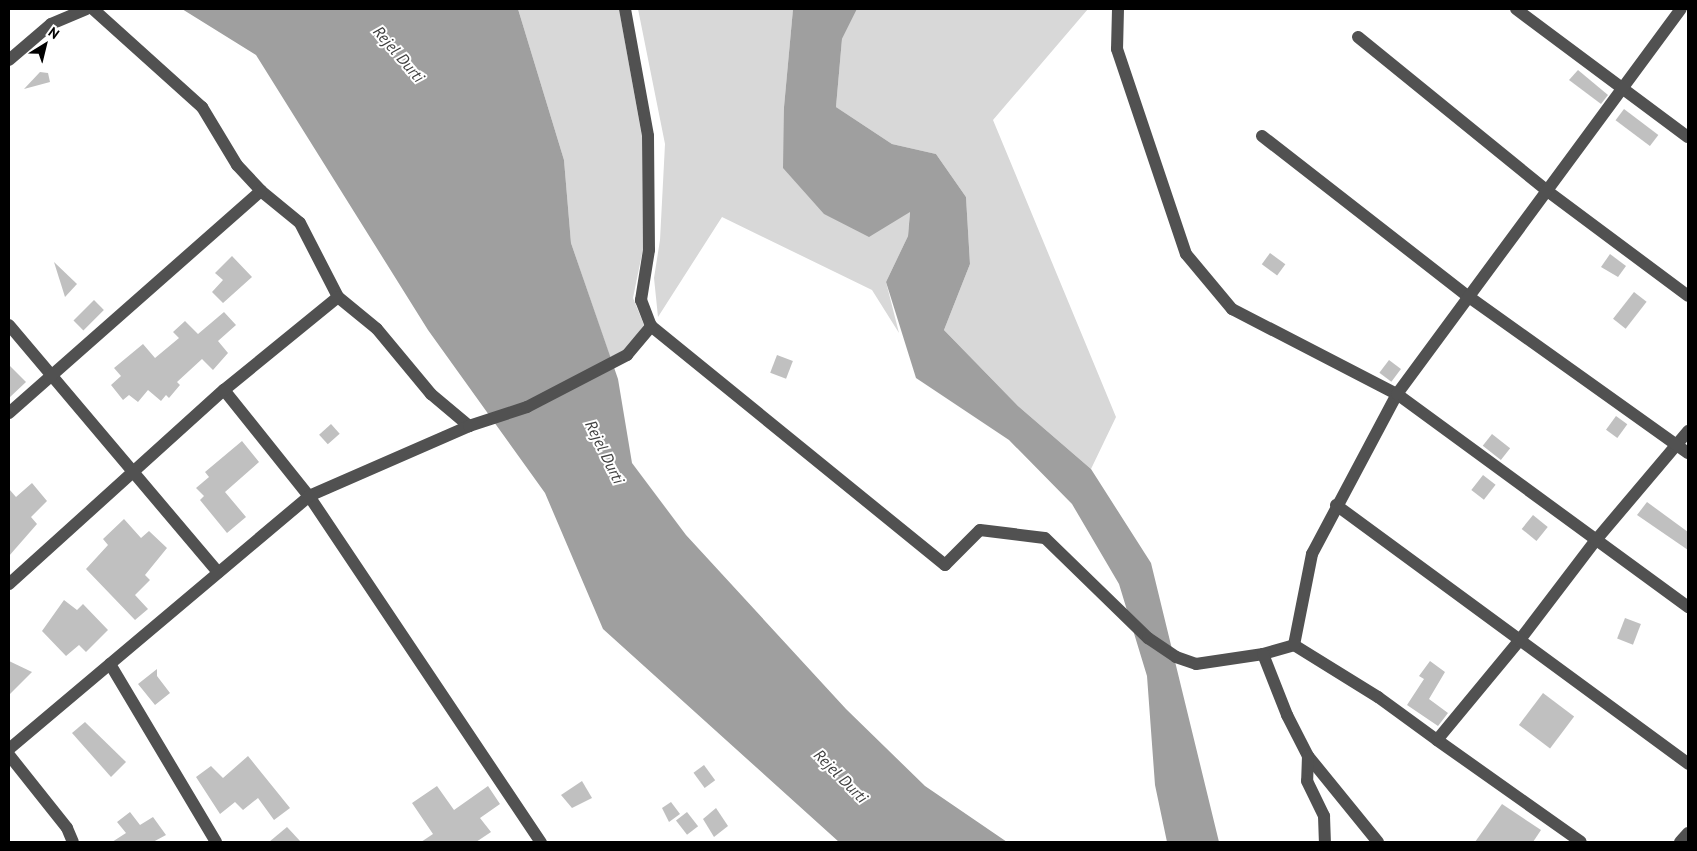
<!DOCTYPE html>
<style>
body{margin:0}
#map{position:relative;width:1697px;height:851px;overflow:hidden;background:#fff;font-family:"PT Sans",sans-serif}
div>[style]{position:absolute}
.green>*{inset:0;background:#d8d8d8}
.water>*{inset:0;background:#9f9f9f}
.building>*{inset:0;background:#c0c0c0;transform-origin:0 0}
.minor>*{height:12px;margin:-6px;padding:0 6px;transform-origin:6px;border-radius:6px;background:#515151}
span{translate:-50% -50%;white-space:nowrap;text-align:center;line-height:1.15;-webkit-text-stroke:4px #fff;paint-order:stroke}
.water-label{font-size:16px;color:#404040;font-style:italic}
.frame{position:absolute;inset:0;border:10px solid #000;pointer-events:none}
.north{position:absolute;left:20px;top:20px;width:50px;height:50px;-webkit-text-stroke:4px #fff;paint-order:stroke;rotate:36deg;font-size:14px;font-weight:700;line-height:20px;text-align:center;color:#000}
.north::after{content:'';display:block;margin:auto;width:18px;height:22px;background:#000;clip-path:polygon(50% 0,100% 100%,50% 72%,0 100%)}
</style>
<div id="map">
<div class="green">
<i style="clip-path:polygon(518px 9px,619px 9px,642px 137px,643px 249px,633px 298px,644px 325px,624px 352px,610px 357px,571px 243px,564px 160px)"></i>
<i style="clip-path:polygon(638px 9px,793px 9px,784px 107px,910px 211px,908px 236px,886px 282px,899px 333px,872px 290px,722px 217px,658px 317px,654px 278px,660px 240px,665px 144px)"></i>
<i style="clip-path:polygon(857px 9px,1088px 9px,993px 120px,1116px 417px,1091px 469px,1018px 406px,944px 330px,970px 264px,966px 197px,936px 154px,892px 144px,836px 107px,842px 39px)"></i>
</div>
<div class="water">
<i style="clip-path:polygon(182px 9px,518px 9px,564px 160px,571px 243px,618px 379px,632px 463px,686px 535px,846px 709px,925px 786px,1007px 842px,839px 842px,603px 629px,545px 493px,428px 330px,256px 55px)"></i>
<i style="clip-path:polygon(793px 9px,857px 9px,842px 39px,836px 107px,892px 144px,936px 154px,966px 197px,970px 264px,944px 330px,1018px 406px,1091px 469px,1151px 563px,1219px 842px,1167px 842px,1155px 785px,1147px 676px,1119px 584px,1072px 504px,1009px 440px,916px 378px,886px 282px,908px 236px,910px 212px,869px 237px,824px 214px,783px 168px,784px 107px)"></i>
</div>
<div class="building">
<i style="clip-path:polygon(1578px 70px,1608px 95px,1601px 104px,1569px 80px)"></i>
<i style="clip-path:polygon(40px 72px,48px 73px,50px 82px,24px 89px)"></i>
<i style="left:1624px;top:109px;width:43px;height:14px;rotate:37deg"></i>
<i style="left:1270px;top:253px;width:19px;height:14px;rotate:36deg"></i>
<i style="clip-path:polygon(1610px 254px,1626px 266px,1618px 277px,1601px 267px)"></i>
<i style="clip-path:polygon(232px 256px,252px 277px,223px 303px,212px 292px,223px 280px,215px 273px)"></i>
<i style="clip-path:polygon(54px 262px,77px 284px,65px 297px)"></i>
<i style="left:1634px;top:292px;width:16px;height:34px;rotate:38deg"></i>
<i style="left:94px;top:300px;width:14px;height:29px;rotate:45deg"></i>
<i style="clip-path:polygon(224px 312px,236px 325px,218px 341px,228px 353px,213px 370px,202px 359px,177px 382px,180px 385px,169px 398px,166px 395px,161px 401px,148px 390px,138px 402px,129px 395px,123px 400px,111px 385px,121px 376px,114px 368px,143px 344px,155px 358px,179px 338px,173px 332px,185px 321px,198px 334px)"></i>
<i style="left:777px;top:355px;width:17px;height:19px;rotate:21deg"></i>
<i style="left:1389px;top:360px;width:15px;height:16px;rotate:37deg"></i>
<i style="clip-path:polygon(9px 365px,26px 382px,9px 398px)"></i>
<i style="left:1616px;top:416px;width:14px;height:17px;rotate:36deg"></i>
<i style="left:331px;top:424px;width:13px;height:16px;rotate:48deg"></i>
<i style="left:1492px;top:434px;width:23px;height:15px;rotate:38deg"></i>
<i style="clip-path:polygon(242px 441px,259px 462px,225px 492px,246px 517px,227px 533px,200px 500px,204px 496px,196px 488px,209px 477px,205px 472px)"></i>
<i style="left:1483px;top:475px;width:16px;height:19px;rotate:38deg"></i>
<i style="clip-path:polygon(32px 483px,47px 501px,31px 517px,37px 524px,9px 556px,9px 489px,16px 497px)"></i>
<i style="clip-path:polygon(1647px 502px,1688px 532px,1688px 550px,1637px 515px)"></i>
<i style="left:1533px;top:515px;width:19px;height:18px;rotate:39deg"></i>
<i style="clip-path:polygon(124px 519px,141px 538px,149px 531px,167px 548px,145px 575px,150px 580px,135px 595px,148px 609px,135px 620px,86px 569px,108px 545px,103px 539px)"></i>
<i style="clip-path:polygon(64px 600px,77px 610px,83px 604px,108px 630px,86px 652px,79px 645px,66px 656px,42px 631px)"></i>
<i style="left:1625px;top:618px;width:17px;height:22px;rotate:21deg"></i>
<i style="clip-path:polygon(9px 661px,32px 672px,9px 695px)"></i>
<i style="clip-path:polygon(1430px 661px,1445px 672px,1429px 699px,1448px 713px,1438px 726px,1407px 705px,1424px 679px,1419px 676px)"></i>
<i style="clip-path:polygon(157px 669px,157px 676px,170px 693px,155px 705px,138px 684px)"></i>
<i style="left:1543px;top:693px;width:39px;height:40px;rotate:37deg"></i>
<i style="clip-path:polygon(85px 722px,126px 762px,111px 777px,72px 733px)"></i>
<i style="clip-path:polygon(248px 756px,290px 808px,274px 820px,258px 798px,243px 810px,235px 802px,220px 814px,196px 777px,211px 766px,223px 778px)"></i>
<i style="left:704px;top:765px;width:19px;height:13px;rotate:54deg"></i>
<i style="clip-path:polygon(582px 781px,592px 798px,572px 808px,561px 795px)"></i>
<i style="clip-path:polygon(437px 786px,454px 810px,488px 786px,500px 804px,480px 818px,491px 832px,476px 842px,421px 842px,433px 834px,412px 803px)"></i>
<i style="clip-path:polygon(671px 802px,680px 814px,669px 822px,662px 808px)"></i>
<i style="clip-path:polygon(1502px 804px,1541px 830px,1533px 842px,1475px 842px)"></i>
<i style="clip-path:polygon(716px 808px,728px 826px,714px 837px,703px 819px)"></i>
<i style="clip-path:polygon(130px 812px,140px 825px,153px 817px,166px 835px,153px 842px,112px 842px,126px 833px,117px 822px)"></i>
<i style="left:687px;top:812px;width:18px;height:14px;rotate:52deg"></i>
<i style="clip-path:polygon(287px 827px,301px 842px,269px 842px)"></i>
</div>
<div class="minor">
<i style="left:93px;top:9px;width:147px;rotate:42deg"></i>
<i style="left:202px;top:107px;width:68px;rotate:58.9deg"></i>
<i style="left:237px;top:165px;width:35px;rotate:47deg"></i>
<i style="left:261px;top:191px;width:50px;rotate:39.4deg"></i>
<i style="left:300px;top:223px;width:83px;rotate:62.8deg"></i>
<i style="left:338px;top:297px;width:50px;rotate:39.4deg"></i>
<i style="left:377px;top:329px;width:85px;rotate:50.3deg"></i>
<i style="left:431px;top:394px;width:50px;rotate:40.1deg"></i>
<i style="left:625px;top:9px;width:129px;rotate:79.7deg"></i>
<i style="left:648px;top:136px;width:114px;rotate:89.5deg"></i>
<i style="left:649px;top:250px;width:51px;rotate:99.1deg"></i>
<i style="left:641px;top:300px;width:28px;rotate:69deg"></i>
<i style="left:651px;top:326px;width:379px;rotate:39.1deg"></i>
<i style="left:945px;top:565px;width:49px;rotate:-45deg"></i>
<i style="left:980px;top:530px;width:65px;rotate:7deg"></i>
<i style="left:1045px;top:538px;width:144px;rotate:44.2deg"></i>
<i style="left:1148px;top:638px;width:34px;rotate:34deg"></i>
<i style="left:1176px;top:657px;width:21px;rotate:19deg"></i>
<i style="left:1196px;top:664px;width:68px;rotate:-8.5deg"></i>
<i style="left:1263px;top:654px;width:32px;rotate:-16deg"></i>
<i style="left:1294px;top:645px;width:99px;rotate:31.8deg"></i>
<i style="left:1378px;top:697px;width:73px;rotate:36.1deg"></i>
<i style="left:1437px;top:740px;width:129px;rotate:-50.4deg"></i>
<i style="left:1519px;top:641px;width:127px;rotate:-52.7deg"></i>
<i style="left:1596px;top:540px;width:143px;rotate:-49.8deg"></i>
<i style="left:1118px;top:9px;width:40px;rotate:91.4deg"></i>
<i style="left:1117px;top:49px;width:216px;rotate:71.4deg"></i>
<i style="left:1186px;top:254px;width:72px;rotate:50.1deg"></i>
<i style="left:1232px;top:309px;width:186px;rotate:27.3deg"></i>
<i style="left:1397px;top:394px;width:361px;rotate:36.2deg"></i>
<i style="left:1516px;top:9px;width:214px;rotate:36.7deg"></i>
<i style="left:1358px;top:37px;width:242px;rotate:39.1deg"></i>
<i style="left:1546px;top:190px;width:177px;rotate:36.7deg"></i>
<i style="left:9px;top:60px;width:55px;rotate:-40.6deg"></i>
<i style="left:51px;top:24px;width:38px;rotate:-23deg"></i>
<i style="left:1262px;top:136px;width:262px;rotate:37.9deg"></i>
<i style="left:1469px;top:297px;width:269px;rotate:35.5deg"></i>
<i style="left:9px;top:325px;width:324px;rotate:49.8deg"></i>
<i style="left:224px;top:390px;width:136px;rotate:51.3deg"></i>
<i style="left:309px;top:496px;width:417px;rotate:56.2deg"></i>
<i style="left:9px;top:413px;width:336px;rotate:-41.4deg"></i>
<i style="left:1336px;top:505px;width:437px;rotate:36.3deg"></i>
<i style="left:9px;top:584px;width:290px;rotate:-42.1deg"></i>
<i style="left:224px;top:390px;width:147px;rotate:-39.2deg"></i>
<i style="left:1294px;top:645px;width:93px;rotate:-78.8deg"></i>
<i style="left:1312px;top:554px;width:181px;rotate:-62deg"></i>
<i style="left:1397px;top:394px;width:478px;rotate:-53.6deg"></i>
<i style="left:1263px;top:654px;width:66px;rotate:68.5deg"></i>
<i style="left:1287px;top:715px;width:46px;rotate:62.9deg"></i>
<i style="left:1308px;top:756px;width:111px;rotate:50.9deg"></i>
<i style="left:110px;top:664px;width:207px;rotate:59.2deg"></i>
<i style="left:1437px;top:740px;width:176px;rotate:35.3deg"></i>
<i style="left:9px;top:749px;width:392px;rotate:-40.1deg"></i>
<i style="left:309px;top:496px;width:175px;rotate:-23.6deg"></i>
<i style="left:469px;top:426px;width:61px;rotate:-18.1deg"></i>
<i style="left:527px;top:407px;width:113px;rotate:-27.5deg"></i>
<i style="left:627px;top:355px;width:38px;rotate:-50deg"></i>
<i style="left:9px;top:755px;width:93px;rotate:51.5deg"></i>
<i style="left:67px;top:828px;width:15px;rotate:67deg"></i>
<i style="left:1308px;top:756px;width:25px;rotate:92deg"></i>
<i style="left:1307px;top:781px;width:39px;rotate:64deg"></i>
<i style="left:1324px;top:816px;width:26px;rotate:88deg"></i>
<i style="left:1680px;top:842px;width:12px;rotate:-48deg"></i>
</div>
<div class="water-label">
<span style="left:399px;top:54px;rotate:49deg">Rejel Durti</span>
<span style="left:605px;top:452px;rotate:64deg">Rejel Durti</span>
<span style="left:841px;top:776px;rotate:45deg">Rejel Durti</span>
</div>
<div class="frame"></div>
<div class="north">N</div>
</div>
